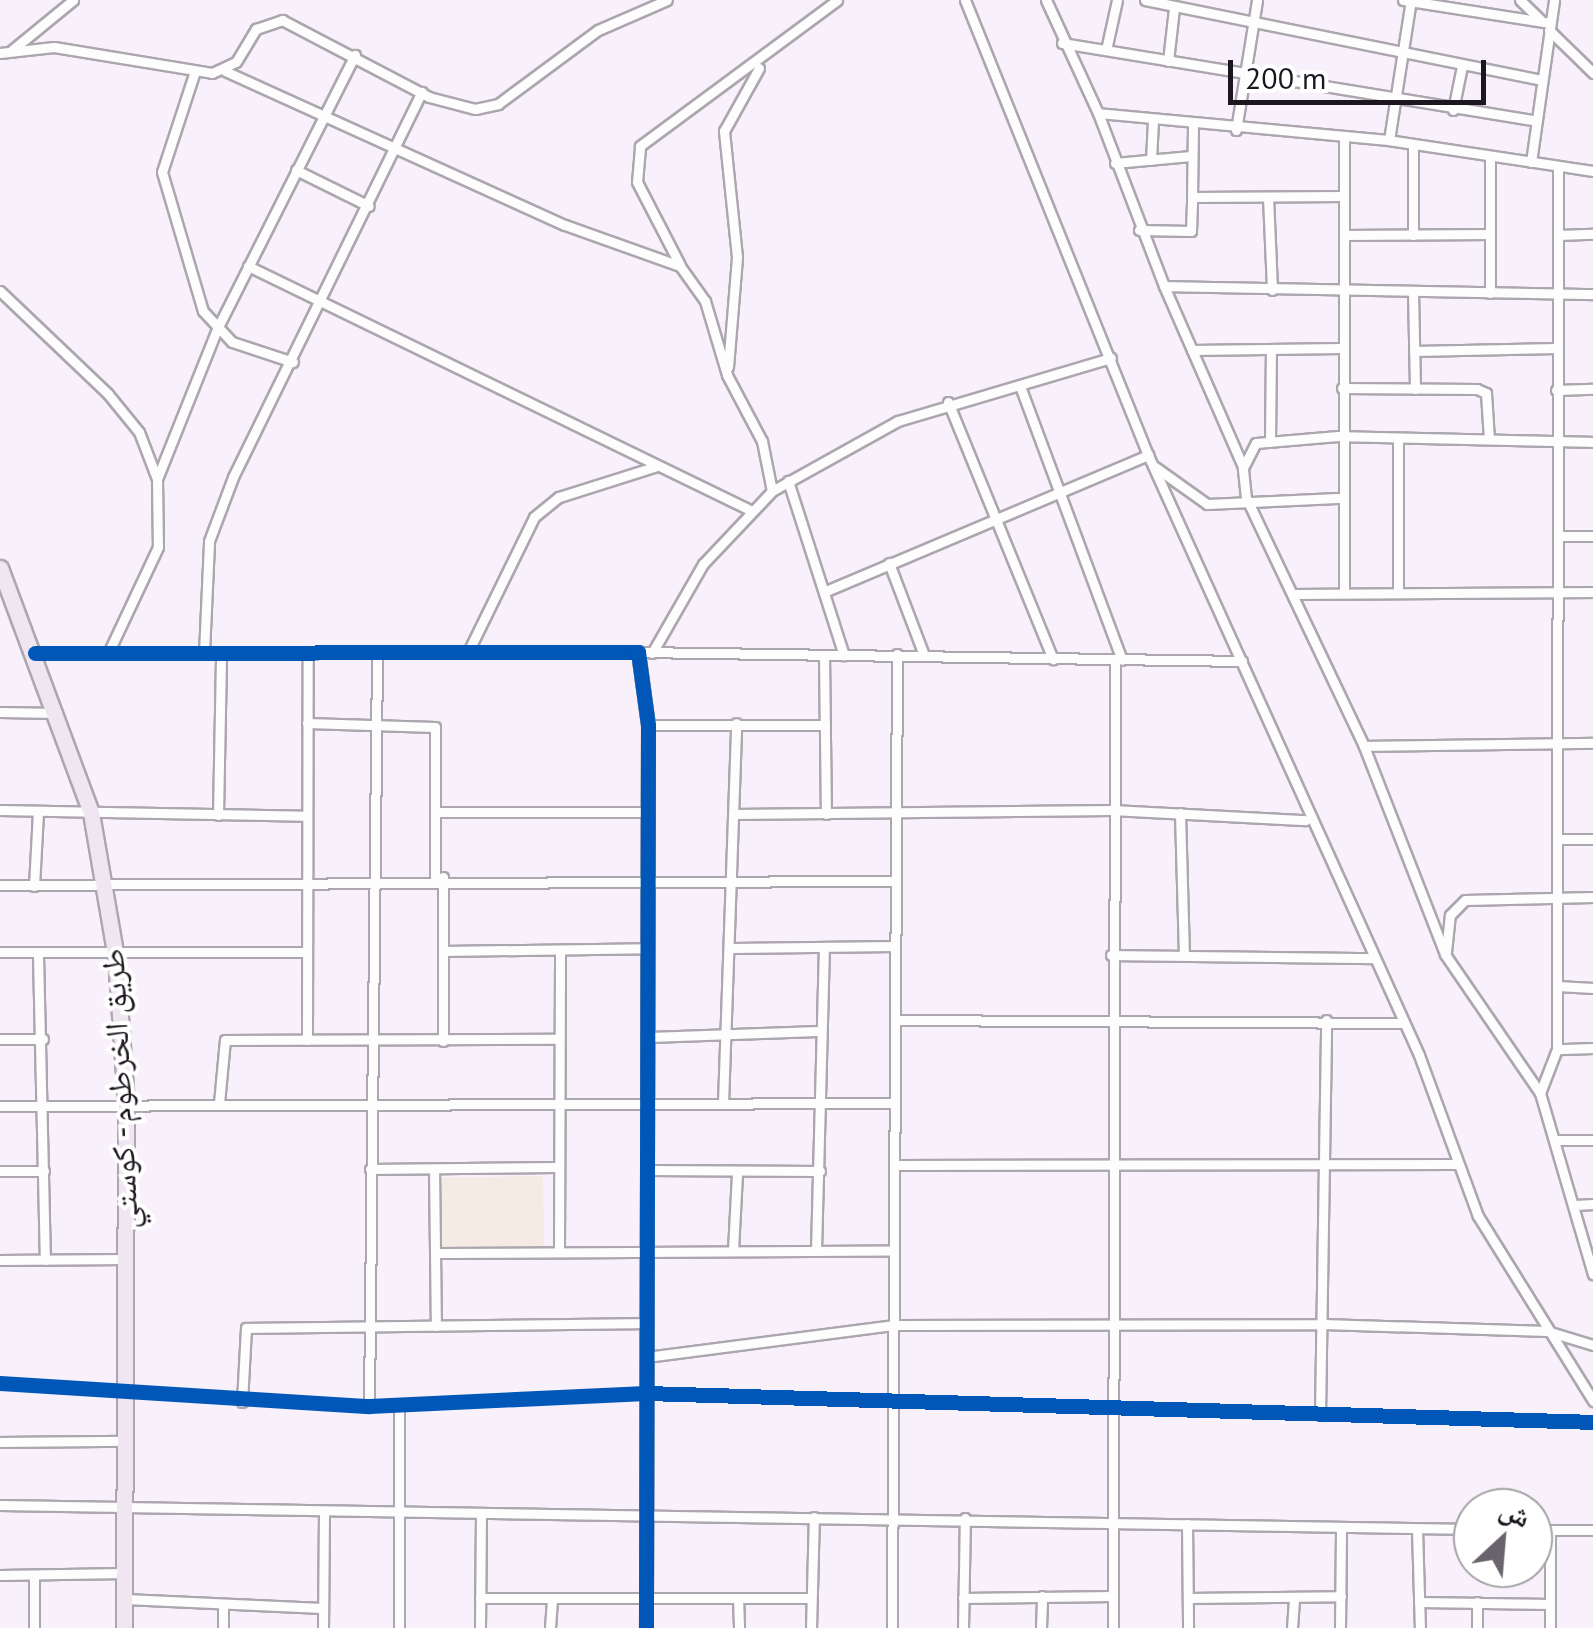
<!DOCTYPE html>
<meta charset="utf-8">
<style>
body{margin:0}
#map{position:relative;width:1593px;height:1628px;overflow:hidden;background:#f8f0fa;font-family:"PT Sans","Noto Naskh Arabic",sans-serif}
div>[style]{position:absolute}
.education>*{inset:0;background:#f6eae5;transform-origin:0 0}
.roads{filter:drop-shadow(2px 0 #aca6ae) drop-shadow(-2px 0 #aca6ae) drop-shadow(0 2px #aca6ae) drop-shadow(0 -2px #aca6ae)}
.street>*{height:9px;margin:-4.5px;padding:0 4.5px;transform-origin:4.5px;border-radius:4.5px;background:#fefdfe}
.secondary>*{height:11px;margin:-5.5px;padding:0 5.5px;transform-origin:5.5px;border-radius:5.5px;background:#fefdfe}
.highway>*{height:15px;margin:-7.5px;padding:0 7.5px;transform-origin:7.5px;border-radius:7.5px;background:#efe6f2}
.cycleway>*{height:15px;margin:-7.5px;padding:0 7.5px;transform-origin:7.5px;border-radius:7.5px;background:#0057b8}
span{translate:-50% -50%;white-space:nowrap;text-align:center;line-height:1.15;-webkit-text-stroke:8px #fff;paint-order:stroke}
.street-label{font-size:32px;color:#1c171e}
.north{position:absolute;left:1453px;top:1488px;width:100px;height:100px;box-sizing:border-box;background:#fff;border:2px solid #a4a2a5;border-radius:50%;rotate:26deg;font-size:28px;font-weight:700;line-height:40px;text-align:center;color:#1c171e}
.north::after{content:'';display:block;margin:auto;width:35px;height:45px;background:#69636b;clip-path:polygon(50% 0,100% 100%,50% 72%,0 100%)}
.scale{position:absolute;left:1228px;top:60px;width:258px;height:45px;box-sizing:border-box;border:5px solid #1c171e;border-top:0;padding-left:12px;font-size:30px;line-height:35px;white-space:nowrap;color:#1c171e;-webkit-text-stroke:8px #fff;paint-order:stroke}
</style>
<div id="map">
<div class="education">
<i style="left:543px;top:1176px;width:71px;height:103px;rotate:89deg"></i>
</div>
<div class="roads">
<div class="street">
<i style="left:965px;top:0;width:490px;rotate:68.1deg"></i>
<i style="left:1148px;top:455px;width:658px;rotate:65.69deg"></i>
<i style="left:1419px;top:1055px;width:171px;rotate:69.9deg"></i>
<i style="left:1478px;top:1216px;width:218px;rotate:58.1deg"></i>
<i style="left:1046px;top:0;width:124px;rotate:65.3deg"></i>
<i style="left:1145px;top:0;width:403px;rotate:11.4deg"></i>
<i style="left:1403px;top:0;width:149px;rotate:8.9deg"></i>
<i style="left:1520px;top:0;width:28px;rotate:44deg"></i>
<i style="left:1549px;top:30px;width:62px;rotate:44.3deg"></i>
<i style="left:1062px;top:43px;width:478px;rotate:9.3deg"></i>
<i style="left:12px;top:50px;width:79px;rotate:-39.3deg"></i>
<i style="left:1106px;top:50px;width:51px;rotate:-77.6deg"></i>
<i style="left:0;top:53px;width:54px;rotate:-6.3deg"></i>
<i style="left:54px;top:47px;width:160px;rotate:9.3deg"></i>
<i style="left:212px;top:73px;width:26px;rotate:-25deg"></i>
<i style="left:236px;top:62px;width:39px;rotate:-59deg"></i>
<i style="left:256px;top:29px;width:28px;rotate:-19deg"></i>
<i style="left:282px;top:20px;width:166px;rotate:27.6deg"></i>
<i style="left:429px;top:97px;width:48px;rotate:14.6deg"></i>
<i style="left:475px;top:109px;width:24px;rotate:-12deg"></i>
<i style="left:498px;top:104px;width:124px;rotate:-36.5deg"></i>
<i style="left:598px;top:30px;width:75px;rotate:-23.5deg"></i>
<i style="left:1168px;top:61px;width:53px;rotate:-83.5deg"></i>
<i style="left:195px;top:71px;width:106px;rotate:108.1deg"></i>
<i style="left:162px;top:172px;width:145px;rotate:73.6deg"></i>
<i style="left:203px;top:311px;width:42px;rotate:46.9deg"></i>
<i style="left:232px;top:342px;width:64px;rotate:18.2deg"></i>
<i style="left:225px;top:71px;width:373px;rotate:24.4deg"></i>
<i style="left:565px;top:225px;width:122px;rotate:19.6deg"></i>
<i style="left:680px;top:266px;width:43px;rotate:54.5deg"></i>
<i style="left:705px;top:301px;width:77px;rotate:73.4deg"></i>
<i style="left:727px;top:375px;width:75px;rotate:62.1deg"></i>
<i style="left:762px;top:441px;width:51px;rotate:78.7deg"></i>
<i style="left:1453px;top:110px;width:45px;rotate:-78.4deg"></i>
<i style="left:1193px;top:126px;width:71px;rotate:90.8deg"></i>
<i style="left:1192px;top:197px;width:152px;rotate:-0.4deg"></i>
<i style="left:1236px;top:130px;width:132px;rotate:-80.8deg"></i>
<i style="left:1344px;top:136px;width:454px;rotate:90deg"></i>
<i style="left:1389px;top:140px;width:142px;rotate:-81.1deg"></i>
<i style="left:1151px;top:160px;width:40px;rotate:-87.1deg"></i>
<i style="left:1531px;top:162px;width:164px;rotate:-81.9deg"></i>
<i style="left:1115px;top:163px;width:76px;rotate:-5.3deg"></i>
<i style="left:296px;top:170px;width:81px;rotate:26.3deg"></i>
<i style="left:1593px;top:171px;width:206px;rotate:-171.4deg"></i>
<i style="left:1389px;top:140px;width:292px;rotate:-174.7deg"></i>
<i style="left:1098px;top:113px;width:185px;rotate:69.1deg"></i>
<i style="left:1164px;top:286px;width:429px;rotate:1.1deg"></i>
<i style="left:1268px;top:197px;width:93px;rotate:87.5deg"></i>
<i style="left:1139px;top:230px;width:52px;rotate:1.1deg"></i>
<i style="left:1191px;top:231px;width:34px;rotate:-88deg"></i>
<i style="left:1344px;top:235px;width:146px;rotate:-0.4deg"></i>
<i style="left:1413px;top:235px;width:91px;rotate:-90deg"></i>
<i style="left:1558px;top:235px;width:35px;rotate:-2deg"></i>
<i style="left:680px;top:265px;width:93px;rotate:-117.4deg"></i>
<i style="left:637px;top:182px;width:36px;rotate:-85deg"></i>
<i style="left:640px;top:146px;width:245px;rotate:-36.5deg"></i>
<i style="left:248px;top:266px;width:556px;rotate:25.92deg"></i>
<i style="left:1164px;top:286px;width:197px;rotate:66.4deg"></i>
<i style="left:0;top:291px;width:149px;rotate:43.6deg"></i>
<i style="left:108px;top:394px;width:49px;rotate:50.8deg"></i>
<i style="left:139px;top:432px;width:50px;rotate:69deg"></i>
<i style="left:157px;top:479px;width:68px;rotate:89.2deg"></i>
<i style="left:158px;top:547px;width:115px;rotate:115.2deg"></i>
<i style="left:1413px;top:292px;width:97px;rotate:88.8deg"></i>
<i style="left:1490px;top:293px;width:134px;rotate:-90deg"></i>
<i style="left:1192px;top:350px;width:150px;rotate:-0.8deg"></i>
<i style="left:1414px;top:351px;width:142px;rotate:-1.2deg"></i>
<i style="left:728px;top:367px;width:110px;rotate:-85.3deg"></i>
<i style="left:737px;top:257px;width:127px;rotate:-95.9deg"></i>
<i style="left:724px;top:131px;width:72px;rotate:-60.9deg"></i>
<i style="left:1020px;top:386px;width:292px;rotate:69.6deg"></i>
<i style="left:1342px;top:388px;width:135px;rotate:0.4deg"></i>
<i style="left:1477px;top:389px;width:10px;rotate:24deg"></i>
<i style="left:1486px;top:393px;width:46px;rotate:86.3deg"></i>
<i style="left:1556px;top:390px;width:37px;rotate:-2deg"></i>
<i style="left:948px;top:402px;width:278px;rotate:67.8deg"></i>
<i style="left:1270px;top:442px;width:93px;rotate:-89.4deg"></i>
<i style="left:1155px;top:467px;width:64px;rotate:35.4deg"></i>
<i style="left:1207px;top:504px;width:131px;rotate:-2.6deg"></i>
<i style="left:157px;top:479px;width:162px;rotate:-68.2deg"></i>
<i style="left:217px;top:329px;width:307px;rotate:-63.3deg"></i>
<i style="left:788px;top:481px;width:183px;rotate:72.2deg"></i>
<i style="left:1559px;top:536px;width:34px"></i>
<i style="left:889px;top:563px;width:98px;rotate:69.2deg"></i>
<i style="left:1398px;top:590px;width:150px;rotate:-90deg"></i>
<i style="left:826px;top:591px;width:350px;rotate:-22.9deg"></i>
<i style="left:1296px;top:594px;width:297px;rotate:-0.4deg"></i>
<i style="left:468px;top:652px;width:150px;rotate:-63.9deg"></i>
<i style="left:534px;top:517px;width:32px;rotate:-39deg"></i>
<i style="left:559px;top:497px;width:100px;rotate:-17.5deg"></i>
<i style="left:638px;top:652px;width:604px;rotate:0.85deg"></i>
<i style="left:204px;top:653px;width:112px;rotate:-87.4deg"></i>
<i style="left:209px;top:541px;width:68px;rotate:-69.4deg"></i>
<i style="left:233px;top:477px;width:429px;rotate:-63.9deg"></i>
<i style="left:652px;top:653px;width:103px;rotate:-60.2deg"></i>
<i style="left:703px;top:564px;width:100px;rotate:-46.6deg"></i>
<i style="left:772px;top:491px;width:144px;rotate:-29.1deg"></i>
<i style="left:898px;top:421px;width:222px;rotate:-16.5deg"></i>
<i style="left:824px;top:655px;width:159px;rotate:89.3deg"></i>
<i style="left:0;top:712px;width:57px;rotate:1deg"></i>
<i style="left:307px;top:723px;width:128px;rotate:1.8deg"></i>
<i style="left:435px;top:727px;width:150px;rotate:90deg"></i>
<i style="left:648px;top:725px;width:177px"></i>
<i style="left:1364px;top:746px;width:229px;rotate:-0.8deg"></i>
<i style="left:0;top:810px;width:305px;rotate:1.1deg"></i>
<i style="left:438px;top:812px;width:208px"></i>
<i style="left:1180px;top:813px;width:142px;rotate:88.4deg"></i>
<i style="left:734px;top:814px;width:378px;rotate:-0.6deg"></i>
<i style="left:1112px;top:810px;width:194px;rotate:3deg"></i>
<i style="left:218px;top:815px;width:163px;rotate:-88.9deg"></i>
<i style="left:1558px;top:839px;width:35px"></i>
<i style="left:0;top:885px;width:896px;rotate:-0.26deg"></i>
<i style="left:34px;top:886px;width:75px;rotate:-86.9deg"></i>
<i style="left:732px;top:948px;width:163px;rotate:-0.7deg"></i>
<i style="left:443px;top:951px;width:205px;rotate:-0.8deg"></i>
<i style="left:0;top:952px;width:307px"></i>
<i style="left:1446px;top:952px;width:37px;rotate:-84deg"></i>
<i style="left:1450px;top:915px;width:21px;rotate:-45deg"></i>
<i style="left:1465px;top:900px;width:128px;rotate:-1.3deg"></i>
<i style="left:38px;top:955px;width:305px;rotate:88.7deg"></i>
<i style="left:1111px;top:955px;width:263px;rotate:0.7deg"></i>
<i style="left:1557px;top:986px;width:36px;rotate:3deg"></i>
<i style="left:895px;top:1020px;width:509px;rotate:0.34deg"></i>
<i style="left:647px;top:1037px;width:173px;rotate:-2deg"></i>
<i style="left:0;top:1039px;width:43px"></i>
<i style="left:307px;top:1040px;width:388px;rotate:-89.9deg"></i>
<i style="left:443px;top:1041px;width:164px;rotate:-90deg"></i>
<i style="left:1593px;top:1048px;width:36px;rotate:178deg"></i>
<i style="left:1557px;top:1049px;width:47px;rotate:111.1deg"></i>
<i style="left:1540px;top:1093px;width:189px;rotate:73.7deg"></i>
<i style="left:1557px;top:1049px;width:880px;rotate:-89.93deg"></i>
<i style="left:1540px;top:1093px;width:168px;rotate:-124.4deg"></i>
<i style="left:1445px;top:954px;width:223px;rotate:-111.3deg"></i>
<i style="left:1364px;top:746px;width:275px;rotate:-115.4deg"></i>
<i style="left:1246px;top:498px;width:30px;rotate:-96deg"></i>
<i style="left:1243px;top:468px;width:28px;rotate:-63deg"></i>
<i style="left:1256px;top:443px;width:82px;rotate:-4.9deg"></i>
<i style="left:1338px;top:436px;width:255px;rotate:1.3deg"></i>
<i style="left:219px;top:1103px;width:63px;rotate:-84.6deg"></i>
<i style="left:225px;top:1040px;width:333px;rotate:-0.2deg"></i>
<i style="left:723px;top:1103px;width:380px;rotate:-88deg"></i>
<i style="left:0;top:1106px;width:895px;rotate:-0.19deg"></i>
<i style="left:1555px;top:1140px;width:38px"></i>
<i style="left:894px;top:1165px;width:563px;rotate:-0.1deg"></i>
<i style="left:370px;top:1169px;width:185px;rotate:-0.6deg"></i>
<i style="left:434px;top:1169px;width:157px;rotate:89.3deg"></i>
<i style="left:646px;top:1170px;width:174px;rotate:0.3deg"></i>
<i style="left:0;top:1171px;width:44px"></i>
<i style="left:1575px;top:1205px;width:18px;rotate:-3deg"></i>
<i style="left:559px;top:1250px;width:300px;rotate:-89.8deg"></i>
<i style="left:733px;top:1250px;width:77px;rotate:-87deg"></i>
<i style="left:816px;top:1251px;width:304px;rotate:-88.5deg"></i>
<i style="left:437px;top:1253px;width:457px;rotate:-0.3deg"></i>
<i style="left:0;top:1260px;width:127px;rotate:-0.5deg"></i>
<i style="left:647px;top:1357px;width:249px;rotate:-7.4deg"></i>
<i style="left:894px;top:1325px;width:429px;rotate:-0.1deg"></i>
<i style="left:1323px;top:1324px;width:224px;rotate:1.8deg"></i>
<i style="left:1547px;top:1331px;width:48px;rotate:16.9deg"></i>
<i style="left:0;top:1383px;width:370px;rotate:3.6deg"></i>
<i style="left:369px;top:1406px;width:277px;rotate:-2.7deg"></i>
<i style="left:646px;top:1393px;width:947px;rotate:1.75deg"></i>
<i style="left:242px;top:1402px;width:74px;rotate:-86.9deg"></i>
<i style="left:246px;top:1328px;width:401px;rotate:-0.7deg"></i>
<i style="left:369px;top:1406px;width:754px;rotate:-89.39deg"></i>
<i style="left:399px;top:1406px;width:222px;rotate:90deg"></i>
<i style="left:1320px;top:1415px;width:395px;rotate:-89.1deg"></i>
<i style="left:0;top:1442px;width:126px;rotate:-0.5deg"></i>
<i style="left:0;top:1505px;width:1473px;rotate:0.93deg"></i>
<i style="left:1187px;top:1524px;width:104px;rotate:89.4deg"></i>
<i style="left:1417px;top:1529px;width:99px;rotate:88.3deg"></i>
<i style="left:1533px;top:1530px;width:60px"></i>
<i style="left:1550px;top:1530px;width:98px;rotate:90deg"></i>
<i style="left:0;top:1575px;width:125px;rotate:-0.9deg"></i>
<i style="left:34px;top:1575px;width:53px;rotate:90deg"></i>
<i style="left:480px;top:1598px;width:331px"></i>
<i style="left:738px;top:1598px;width:30px;rotate:88deg"></i>
<i style="left:963px;top:1598px;width:150px;rotate:-0.8deg"></i>
<i style="left:1188px;top:1598px;width:153px;rotate:-0.7deg"></i>
<i style="left:125px;top:1599px;width:197px;rotate:2.6deg"></i>
<i style="left:1419px;top:1602px;width:131px;rotate:0.9deg"></i>
<i style="left:1477px;top:1602px;width:26px;rotate:90deg"></i>
<i style="left:223px;top:1628px;width:24px;rotate:-90deg"></i>
<i style="left:323px;top:1628px;width:116px;rotate:-89.5deg"></i>
<i style="left:480px;top:1628px;width:111px;rotate:-89.5deg"></i>
<i style="left:550px;top:1628px;width:29px;rotate:-86deg"></i>
<i style="left:811px;top:1628px;width:111px;rotate:-88.5deg"></i>
<i style="left:892px;top:1628px;width:974px;rotate:-89.71deg"></i>
<i style="left:963px;top:1628px;width:110px;rotate:-89deg"></i>
<i style="left:1041px;top:1628px;width:32px;rotate:-88deg"></i>
<i style="left:1113px;top:1628px;width:968px;rotate:-89.88deg"></i>
<i style="left:1292px;top:1628px;width:31px;rotate:-86deg"></i>
<i style="left:1340px;top:1628px;width:100px;rotate:-89.4deg"></i>
</div>
<div class="secondary">
<i style="left:35px;top:653px;width:603px;rotate:-0.1deg"></i>
<i style="left:638px;top:652px;width:74px;rotate:82.2deg"></i>
<i style="left:648px;top:725px;width:903px;rotate:90.13deg"></i>
</div>
<div class="highway">
<i style="left:0;top:568px;width:261px;rotate:69.6deg"></i>
<i style="left:91px;top:813px;width:146px;rotate:80.2deg"></i>
<i style="left:116px;top:957px;width:147px;rotate:86.1deg"></i>
<i style="left:126px;top:1104px;width:524px;rotate:90.22deg"></i>
</div>
</div>
<div class="cycleway">
<i style="left:35px;top:653px;width:603px;rotate:-0.1deg"></i>
<i style="left:638px;top:652px;width:74px;rotate:82.2deg"></i>
<i style="left:648px;top:725px;width:903px;rotate:90.13deg"></i>
<i style="left:0;top:1383px;width:370px;rotate:3.6deg"></i>
<i style="left:369px;top:1406px;width:277px;rotate:-2.7deg"></i>
<i style="left:646px;top:1393px;width:947px;rotate:1.75deg"></i>
</div>
<div class="street-label">
<span style="left:119px;top:1089px;rotate:-93deg">طريق الخرطوم - كوستي</span>
</div>
<div class="north">ش</div>
<div class="scale">200 m</div>
</div>
